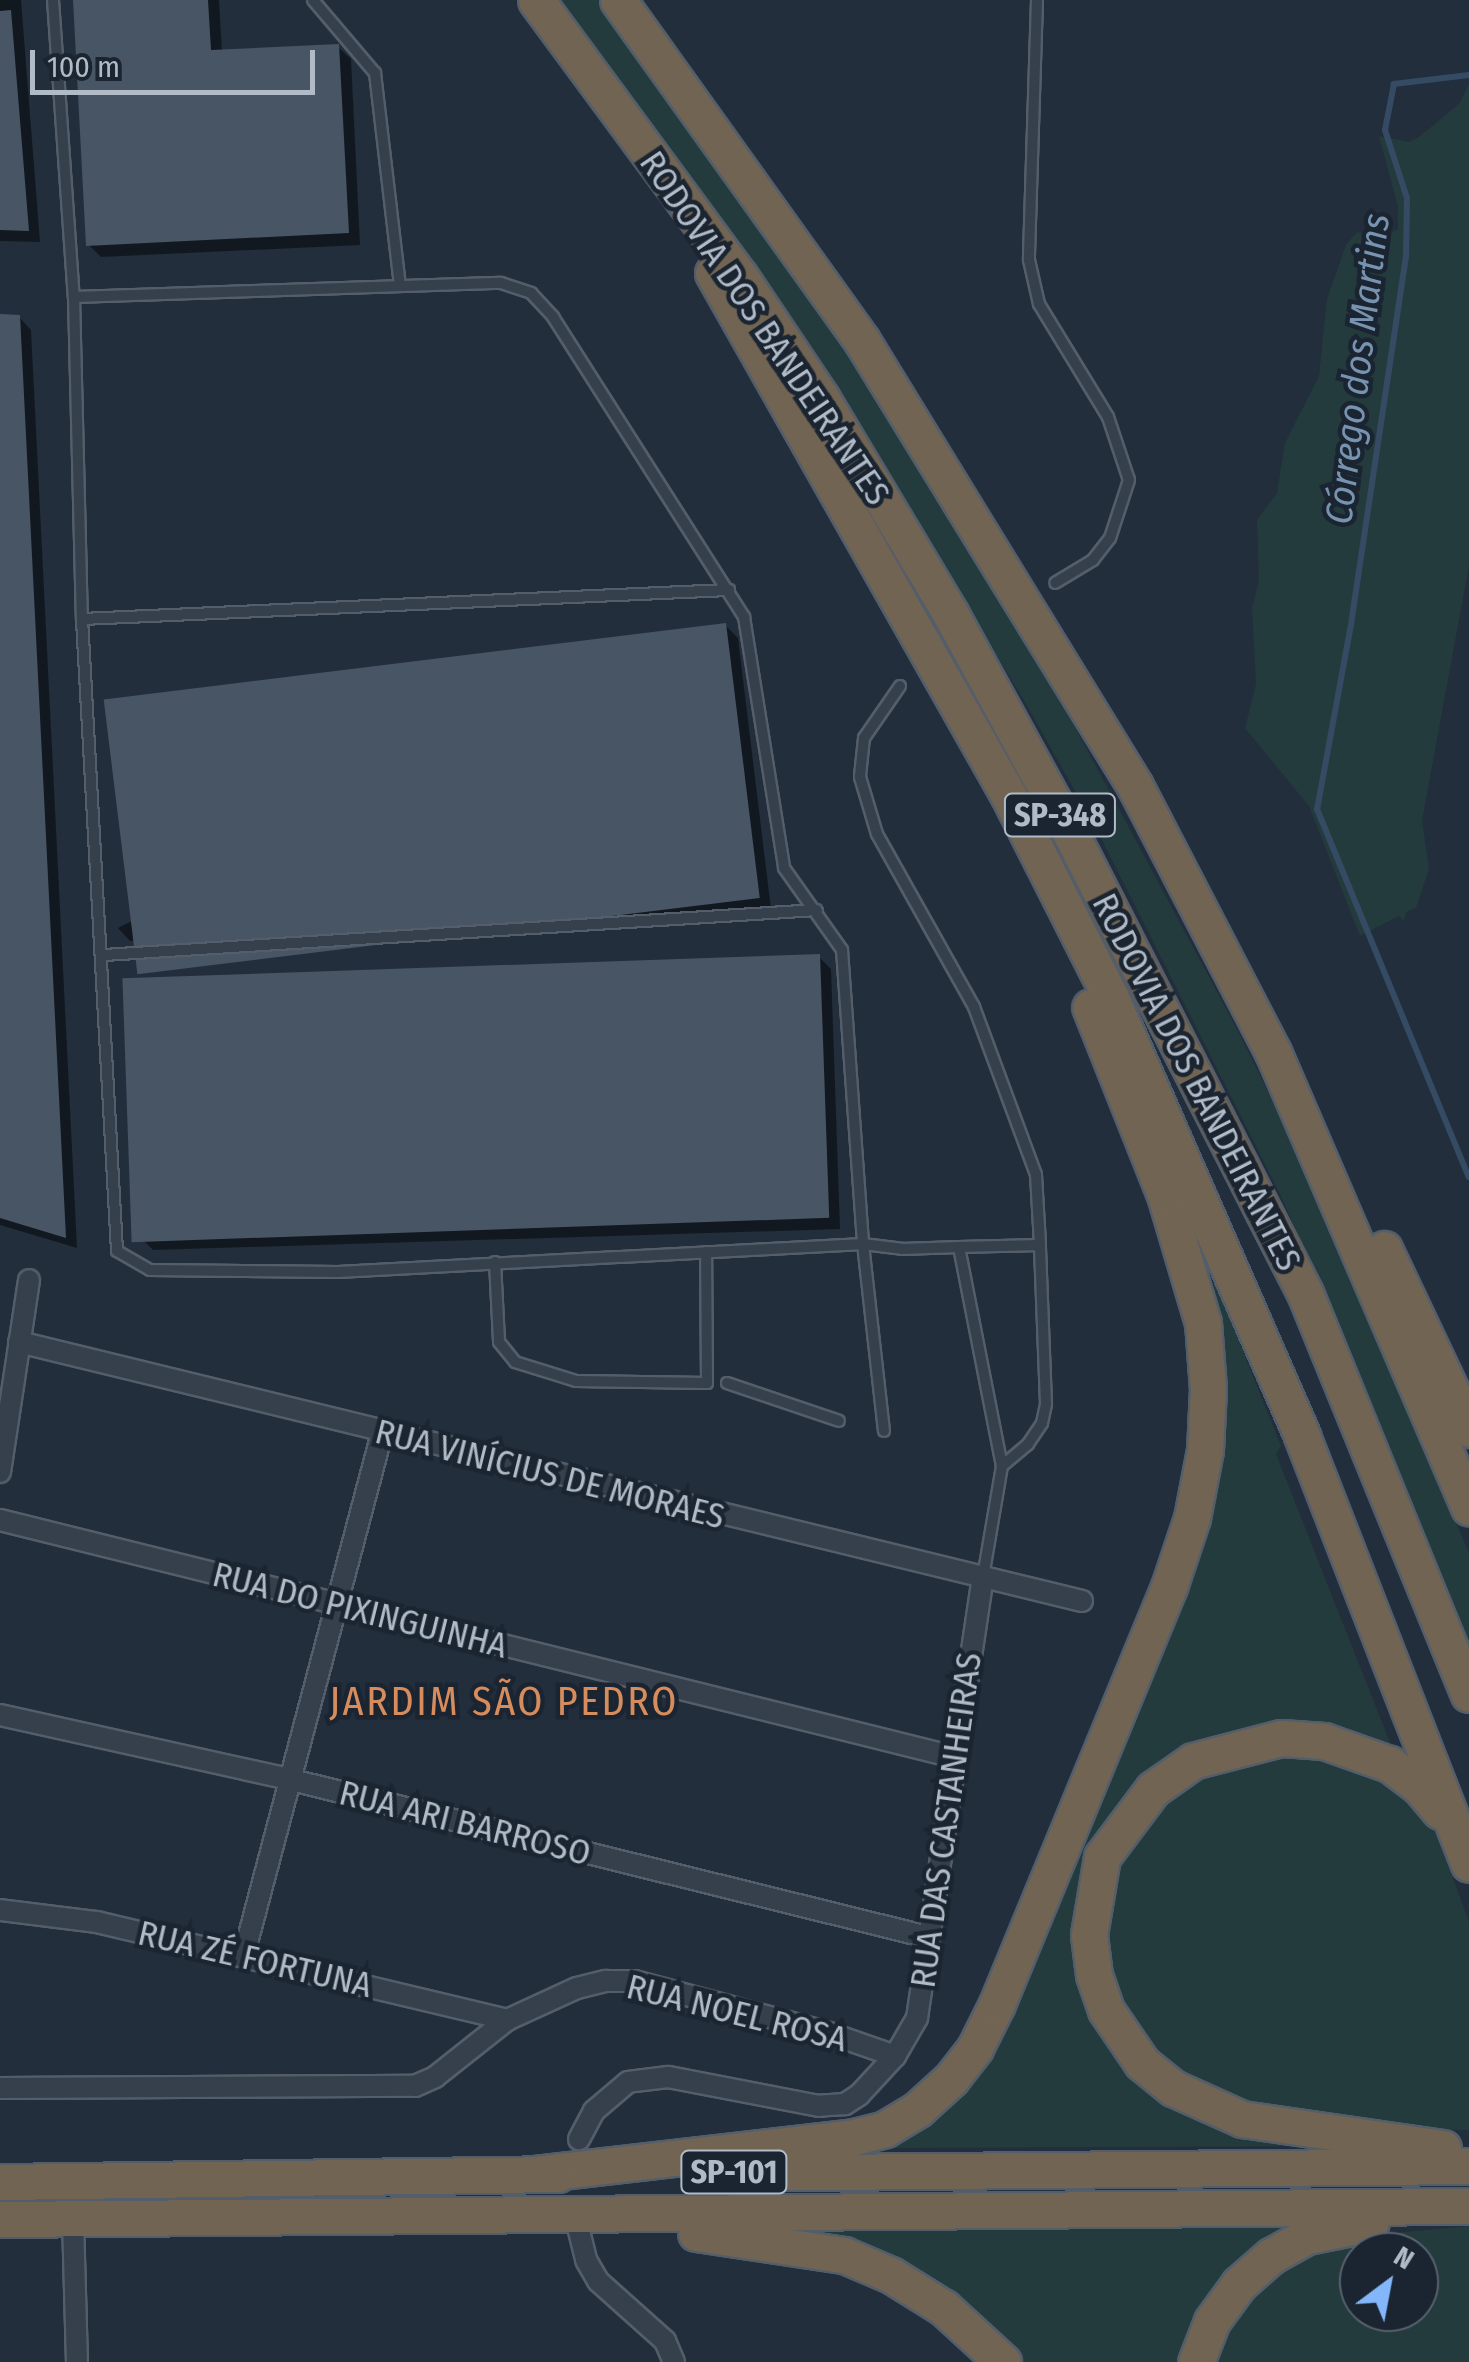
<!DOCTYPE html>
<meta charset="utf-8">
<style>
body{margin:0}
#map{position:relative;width:1469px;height:2362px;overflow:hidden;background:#222e3c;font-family:"Fira Sans Condensed",sans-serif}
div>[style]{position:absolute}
.green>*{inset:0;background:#243b3d}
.shadow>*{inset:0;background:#0007}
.stream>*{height:6px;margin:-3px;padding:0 3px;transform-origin:3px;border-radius:3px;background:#354b63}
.building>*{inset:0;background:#485565;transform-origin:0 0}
.roads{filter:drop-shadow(2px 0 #545e6a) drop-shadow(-2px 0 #545e6a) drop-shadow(0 2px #545e6a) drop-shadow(0 -2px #545e6a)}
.lane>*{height:10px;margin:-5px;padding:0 5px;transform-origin:5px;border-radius:5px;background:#36404c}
.street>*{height:20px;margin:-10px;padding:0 10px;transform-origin:10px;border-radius:10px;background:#36404c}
.highway>*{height:35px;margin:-17.5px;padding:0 17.5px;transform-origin:17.5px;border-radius:17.5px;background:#726453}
span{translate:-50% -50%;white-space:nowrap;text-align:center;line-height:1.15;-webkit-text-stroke:9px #1b2531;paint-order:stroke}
.shield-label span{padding:2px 8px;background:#1b2531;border:2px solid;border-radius:8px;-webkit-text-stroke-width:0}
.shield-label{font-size:32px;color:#b1bbc8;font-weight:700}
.street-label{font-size:35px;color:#b1bbc8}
.water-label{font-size:38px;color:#7893b0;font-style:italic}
.quarter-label{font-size:40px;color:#d68c5d;letter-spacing:2.5px}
.north{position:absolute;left:1339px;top:2232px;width:100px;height:100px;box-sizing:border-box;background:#1b2531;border:2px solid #57616d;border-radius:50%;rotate:32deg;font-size:28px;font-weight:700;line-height:40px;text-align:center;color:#b1bbc8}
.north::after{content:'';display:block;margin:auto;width:35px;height:45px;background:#84b7fa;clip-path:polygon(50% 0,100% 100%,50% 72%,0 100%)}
.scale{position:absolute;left:30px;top:50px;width:285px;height:45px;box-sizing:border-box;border:5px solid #b1bbc8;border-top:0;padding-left:12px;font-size:30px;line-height:35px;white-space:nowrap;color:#b1bbc8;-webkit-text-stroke:8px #1b2531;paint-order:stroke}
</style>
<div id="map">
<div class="green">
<i style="clip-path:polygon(555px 0,598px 0,672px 98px,870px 383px,1048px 677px,1238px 1031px,1314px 1185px,1469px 1553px,1469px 1646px,1383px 1431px,1282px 1198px,1096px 828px,1022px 697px,842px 402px,757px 274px)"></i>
<i style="clip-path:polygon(1469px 84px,1469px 565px,1422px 821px,1429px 869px,1416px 908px,1406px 912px,1404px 921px,1399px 916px,1360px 936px,1309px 806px,1245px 728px,1256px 684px,1252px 608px,1259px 580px,1257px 520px,1277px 493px,1285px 443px,1319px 376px,1327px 299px,1346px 245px,1357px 232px,1380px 237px,1398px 229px,1398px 207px,1379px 136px,1409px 142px,1419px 137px,1459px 104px)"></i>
<i style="clip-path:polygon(1213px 1276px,1281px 1446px,1276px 1454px,1396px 1758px,1210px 1745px,1083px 1887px,1126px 2061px,1349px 2146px,868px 2148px,939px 2102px,1185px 1580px,1219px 1353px)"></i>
<i style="clip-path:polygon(1298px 1750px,1390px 1777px,1433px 1825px,1469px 1922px,1469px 2130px,1407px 2129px,1278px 2114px,1207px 2094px,1155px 2055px,1115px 1996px,1103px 1960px,1115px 1863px,1151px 1808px,1198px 1771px)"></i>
<i style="clip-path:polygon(1338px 2217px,1288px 2234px,1186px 2362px,1024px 2362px,1003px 2339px,912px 2270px,874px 2248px,808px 2228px)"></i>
<i style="clip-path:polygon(evenodd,1469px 2226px,1469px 2362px,1207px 2362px,1253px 2283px,1342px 2238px,1469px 2226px,1359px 2252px,1419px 2252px,1419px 2312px,1359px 2312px,1359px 2252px)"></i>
</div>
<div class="shadow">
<i style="clip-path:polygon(0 0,21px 0,40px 242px,0 241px)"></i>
<i style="clip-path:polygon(76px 0,219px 0,222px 52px,338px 47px,351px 59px,360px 245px,101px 257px,89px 245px)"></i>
<i style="clip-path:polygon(0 317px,19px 317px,31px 330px,77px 1248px,0 1225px)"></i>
<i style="clip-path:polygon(725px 625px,738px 638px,771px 909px,130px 941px,118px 928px)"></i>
<i style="clip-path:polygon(819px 957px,831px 969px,840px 1229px,153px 1250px,141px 1238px)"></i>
</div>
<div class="stream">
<i style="left:1469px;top:75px;width:76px;rotate:173.2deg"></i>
<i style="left:1394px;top:84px;width:47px;rotate:101.1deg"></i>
<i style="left:1385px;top:130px;width:71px;rotate:72.1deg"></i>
<i style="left:1407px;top:198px;width:58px;rotate:91deg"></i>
<i style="left:1406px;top:256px;width:367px;rotate:98.5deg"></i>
<i style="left:1352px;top:619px;width:193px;rotate:100.4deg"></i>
<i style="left:1317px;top:809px;width:398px;rotate:67.6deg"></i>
</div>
<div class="building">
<i style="clip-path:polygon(73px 0,208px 0,211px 50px,339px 44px,349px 233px,86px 246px)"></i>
<i style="clip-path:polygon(11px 10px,29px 231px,0 230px,0 11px)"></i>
<i style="clip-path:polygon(0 314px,20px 315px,66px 1238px,0 1218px)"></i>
<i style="left:726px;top:623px;width:277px;height:627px;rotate:83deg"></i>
<i style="left:820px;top:954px;width:264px;height:698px;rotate:88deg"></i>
</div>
<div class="roads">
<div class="lane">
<i style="left:53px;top:0;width:298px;rotate:86deg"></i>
<i style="left:74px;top:297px;width:322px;rotate:88.6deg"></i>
<i style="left:82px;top:619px;width:633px;rotate:86.83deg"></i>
<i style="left:117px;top:1251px;width:38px;rotate:30deg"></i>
<i style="left:150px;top:1270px;width:188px;rotate:0.6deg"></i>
<i style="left:338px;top:1272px;width:526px;rotate:-3.05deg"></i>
<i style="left:863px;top:1244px;width:39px;rotate:7deg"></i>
<i style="left:902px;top:1249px;width:57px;rotate:-2deg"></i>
<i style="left:959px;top:1247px;width:223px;rotate:78.9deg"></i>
<i style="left:1002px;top:1466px;width:113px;rotate:99.7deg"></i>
<i style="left:313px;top:0;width:96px;rotate:49.7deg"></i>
<i style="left:375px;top:73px;width:214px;rotate:83.3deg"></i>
<i style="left:1037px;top:0;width:260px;rotate:91.8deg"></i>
<i style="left:1029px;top:260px;width:45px;rotate:77.2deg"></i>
<i style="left:1039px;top:304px;width:132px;rotate:58.6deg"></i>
<i style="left:1108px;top:417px;width:66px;rotate:71.6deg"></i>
<i style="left:1129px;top:480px;width:61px;rotate:108.1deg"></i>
<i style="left:1110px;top:538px;width:28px;rotate:128deg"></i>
<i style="left:1093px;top:560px;width:44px;rotate:148.8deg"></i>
<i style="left:74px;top:297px;width:427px;rotate:-1.9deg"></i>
<i style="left:501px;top:283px;width:32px;rotate:18deg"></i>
<i style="left:531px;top:293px;width:33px;rotate:47deg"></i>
<i style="left:553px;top:317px;width:356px;rotate:57.5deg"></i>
<i style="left:744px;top:617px;width:254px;rotate:80.9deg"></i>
<i style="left:784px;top:868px;width:100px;rotate:54.7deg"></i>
<i style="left:842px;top:950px;width:295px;rotate:85.9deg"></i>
<i style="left:863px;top:1244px;width:188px;rotate:83.6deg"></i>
<i style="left:82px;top:619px;width:648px;rotate:-2.57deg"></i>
<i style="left:900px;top:686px;width:63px;rotate:124.7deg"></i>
<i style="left:864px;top:738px;width:39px;rotate:96deg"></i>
<i style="left:860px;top:777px;width:59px;rotate:73.4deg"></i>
<i style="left:877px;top:834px;width:198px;rotate:60.7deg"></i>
<i style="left:974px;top:1007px;width:179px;rotate:69.7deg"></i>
<i style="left:1036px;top:1175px;width:70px;rotate:86.7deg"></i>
<i style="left:1040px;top:1245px;width:81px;rotate:178.6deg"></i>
<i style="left:104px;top:955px;width:714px;rotate:-3.61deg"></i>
<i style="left:495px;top:1262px;width:80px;rotate:87.1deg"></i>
<i style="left:499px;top:1342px;width:26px;rotate:51deg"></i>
<i style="left:515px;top:1362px;width:64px;rotate:17.3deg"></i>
<i style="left:576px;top:1381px;width:131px;rotate:0.9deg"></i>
<i style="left:707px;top:1383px;width:131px;rotate:-90.4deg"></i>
<i style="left:727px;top:1383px;width:118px;rotate:18.7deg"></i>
<i style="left:1002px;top:1466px;width:34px;rotate:-40deg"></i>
<i style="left:1028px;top:1444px;width:25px;rotate:-56deg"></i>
<i style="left:1042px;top:1423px;width:19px;rotate:-78deg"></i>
<i style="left:1046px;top:1404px;width:159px;rotate:-92.2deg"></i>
</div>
<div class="street">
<i style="left:19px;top:1342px;width:1094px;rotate:13.69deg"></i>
<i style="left:0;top:1472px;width:194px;rotate:-81.4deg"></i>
<i style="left:0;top:1520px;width:983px;rotate:13.95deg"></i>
<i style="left:0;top:1715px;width:295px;rotate:12.5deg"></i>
<i style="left:288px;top:1779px;width:659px;rotate:13.87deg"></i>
<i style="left:0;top:1910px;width:98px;rotate:7.1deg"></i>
<i style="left:97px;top:1922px;width:422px;rotate:13.4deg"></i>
<i style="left:244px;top:1954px;width:539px;rotate:-75.16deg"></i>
<i style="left:895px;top:2056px;width:44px;rotate:-59.9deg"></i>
<i style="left:917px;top:2018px;width:445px;rotate:-81.5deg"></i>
<i style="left:0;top:2088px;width:415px;rotate:-0.3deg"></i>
<i style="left:415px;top:2086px;width:22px;rotate:-24deg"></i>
<i style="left:435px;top:2077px;width:92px;rotate:-38.4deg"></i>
<i style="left:507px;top:2020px;width:77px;rotate:-24.6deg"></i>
<i style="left:577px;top:1988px;width:30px;rotate:-14deg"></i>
<i style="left:606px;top:1981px;width:28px"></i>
<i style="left:634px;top:1981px;width:202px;rotate:14.9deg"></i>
<i style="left:829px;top:2033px;width:70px;rotate:19.2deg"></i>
<i style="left:895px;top:2056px;width:53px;rotate:132.7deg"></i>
<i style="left:859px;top:2095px;width:17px;rotate:147deg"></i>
<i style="left:845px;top:2104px;width:26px;rotate:176deg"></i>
<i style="left:819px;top:2106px;width:154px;rotate:-169.1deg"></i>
<i style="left:668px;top:2077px;width:40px;rotate:172.9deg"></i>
<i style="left:628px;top:2082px;width:45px;rotate:139.5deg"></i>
<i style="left:594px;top:2111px;width:32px;rotate:118deg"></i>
<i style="left:73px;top:2220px;width:142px;rotate:88.4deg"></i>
<i style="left:579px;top:2231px;width:30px;rotate:76deg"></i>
<i style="left:586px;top:2260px;width:24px;rotate:60deg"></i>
<i style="left:598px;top:2281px;width:90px;rotate:41.8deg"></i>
<i style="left:665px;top:2341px;width:23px;rotate:67deg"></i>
</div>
<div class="highway">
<i style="left:536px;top:0;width:342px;rotate:53.6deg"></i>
<i style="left:739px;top:275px;width:149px;rotate:56.2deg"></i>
<i style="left:822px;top:399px;width:249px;rotate:59.1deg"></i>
<i style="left:950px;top:613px;width:252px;rotate:61.3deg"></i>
<i style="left:1071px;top:834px;width:515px;rotate:62.99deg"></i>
<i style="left:1305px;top:1293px;width:433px;rotate:67.8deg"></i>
<i style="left:618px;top:0;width:419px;rotate:54.4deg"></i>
<i style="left:862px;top:341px;width:522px;rotate:58.47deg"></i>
<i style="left:1135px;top:786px;width:300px;rotate:62.6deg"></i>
<i style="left:1273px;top:1052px;width:496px;rotate:66.7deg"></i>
<i style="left:713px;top:273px;width:601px;rotate:60.49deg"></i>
<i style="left:1009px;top:796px;width:226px;rotate:63.2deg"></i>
<i style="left:1111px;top:998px;width:478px;rotate:66.4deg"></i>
<i style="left:1302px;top:1436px;width:459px;rotate:68.7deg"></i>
<i style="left:1384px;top:1249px;width:199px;rotate:64.7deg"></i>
<i style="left:1440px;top:1811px;width:31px;rotate:-130deg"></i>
<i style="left:1420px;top:1787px;width:39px;rotate:-143deg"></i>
<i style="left:1389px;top:1764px;width:69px;rotate:-160.5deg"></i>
<i style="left:1324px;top:1741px;width:43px;rotate:-176deg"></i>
<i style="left:1281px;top:1738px;width:91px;rotate:165.4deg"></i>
<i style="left:1193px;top:1761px;width:49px;rotate:145deg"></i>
<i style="left:1153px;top:1789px;width:85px;rotate:126.9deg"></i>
<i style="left:1102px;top:1857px;width:79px;rotate:99.5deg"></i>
<i style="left:1089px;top:1935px;width:40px;rotate:82.9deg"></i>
<i style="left:1094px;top:1975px;width:37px;rotate:71deg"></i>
<i style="left:1106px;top:2010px;width:64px;rotate:55.8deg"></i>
<i style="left:1142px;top:2063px;width:40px;rotate:39deg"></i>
<i style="left:1173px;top:2088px;width:76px;rotate:24.2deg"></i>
<i style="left:1242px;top:2119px;width:203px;rotate:8.2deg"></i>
<i style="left:715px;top:2173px;width:754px;rotate:-0.53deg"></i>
<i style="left:535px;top:2174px;width:321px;rotate:-6.6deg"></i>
<i style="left:854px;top:2137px;width:32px;rotate:-14deg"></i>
<i style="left:885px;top:2129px;width:39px;rotate:-31deg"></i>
<i style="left:918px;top:2109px;width:45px;rotate:-42.3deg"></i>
<i style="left:951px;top:2079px;width:39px;rotate:-52deg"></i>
<i style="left:975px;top:2048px;width:49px;rotate:-63.4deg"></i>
<i style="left:997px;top:2004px;width:451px;rotate:-67.6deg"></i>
<i style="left:1169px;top:1587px;width:73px;rotate:-71.6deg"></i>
<i style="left:1192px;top:1518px;width:69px;rotate:-79.2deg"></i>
<i style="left:1205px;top:1450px;width:61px;rotate:-87.2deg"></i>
<i style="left:1208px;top:1389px;width:66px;rotate:-94.3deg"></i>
<i style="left:1203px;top:1323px;width:134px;rotate:-106.5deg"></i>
<i style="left:1165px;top:1195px;width:202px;rotate:-111.7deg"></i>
<i style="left:0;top:2182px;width:558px;rotate:-0.82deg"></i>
<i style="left:0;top:2219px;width:1469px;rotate:-0.51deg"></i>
<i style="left:696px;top:2233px;width:150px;rotate:8.5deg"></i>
<i style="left:844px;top:2255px;width:51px;rotate:23.1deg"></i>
<i style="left:891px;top:2275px;width:62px;rotate:31.9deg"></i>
<i style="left:944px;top:2308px;width:80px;rotate:42.5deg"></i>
<i style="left:1196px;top:2362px;width:44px;rotate:-68.7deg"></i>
<i style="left:1212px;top:2321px;width:46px;rotate:-53.9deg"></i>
<i style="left:1239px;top:2284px;width:43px;rotate:-41.2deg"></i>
<i style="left:1271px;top:2256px;width:41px;rotate:-29.1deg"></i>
<i style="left:1307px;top:2236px;width:65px;rotate:-11.5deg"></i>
</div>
</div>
<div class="shield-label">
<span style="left:1060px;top:815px">SP-348</span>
<span style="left:734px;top:2172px">SP-101</span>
</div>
<div class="street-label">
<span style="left:765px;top:328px;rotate:56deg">RODOVIA DOS BANDEIRANTES</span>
<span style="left:1197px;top:1082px;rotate:63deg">RODOVIA DOS BANDEIRANTES</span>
<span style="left:550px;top:1474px;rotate:14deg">RUA VINÍCIUS DE MORAES</span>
<span style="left:360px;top:1610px;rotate:14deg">RUA DO PIXINGUINHA</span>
<span style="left:946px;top:1820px;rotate:-82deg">RUA DAS CASTANHEIRAS</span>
<span style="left:465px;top:1823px;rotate:14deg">RUA ARI BARROSO</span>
<span style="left:255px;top:1959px;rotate:13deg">RUA ZÉ FORTUNA</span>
<span style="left:737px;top:2013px;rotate:14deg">RUA NOEL ROSA</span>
</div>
<div class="water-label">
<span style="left:1358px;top:369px;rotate:-83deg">Córrego dos Martins</span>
</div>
<div class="quarter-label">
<span style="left:504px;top:1702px">JARDIM SÃO PEDRO</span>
</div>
<div class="north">N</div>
<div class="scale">100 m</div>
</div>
